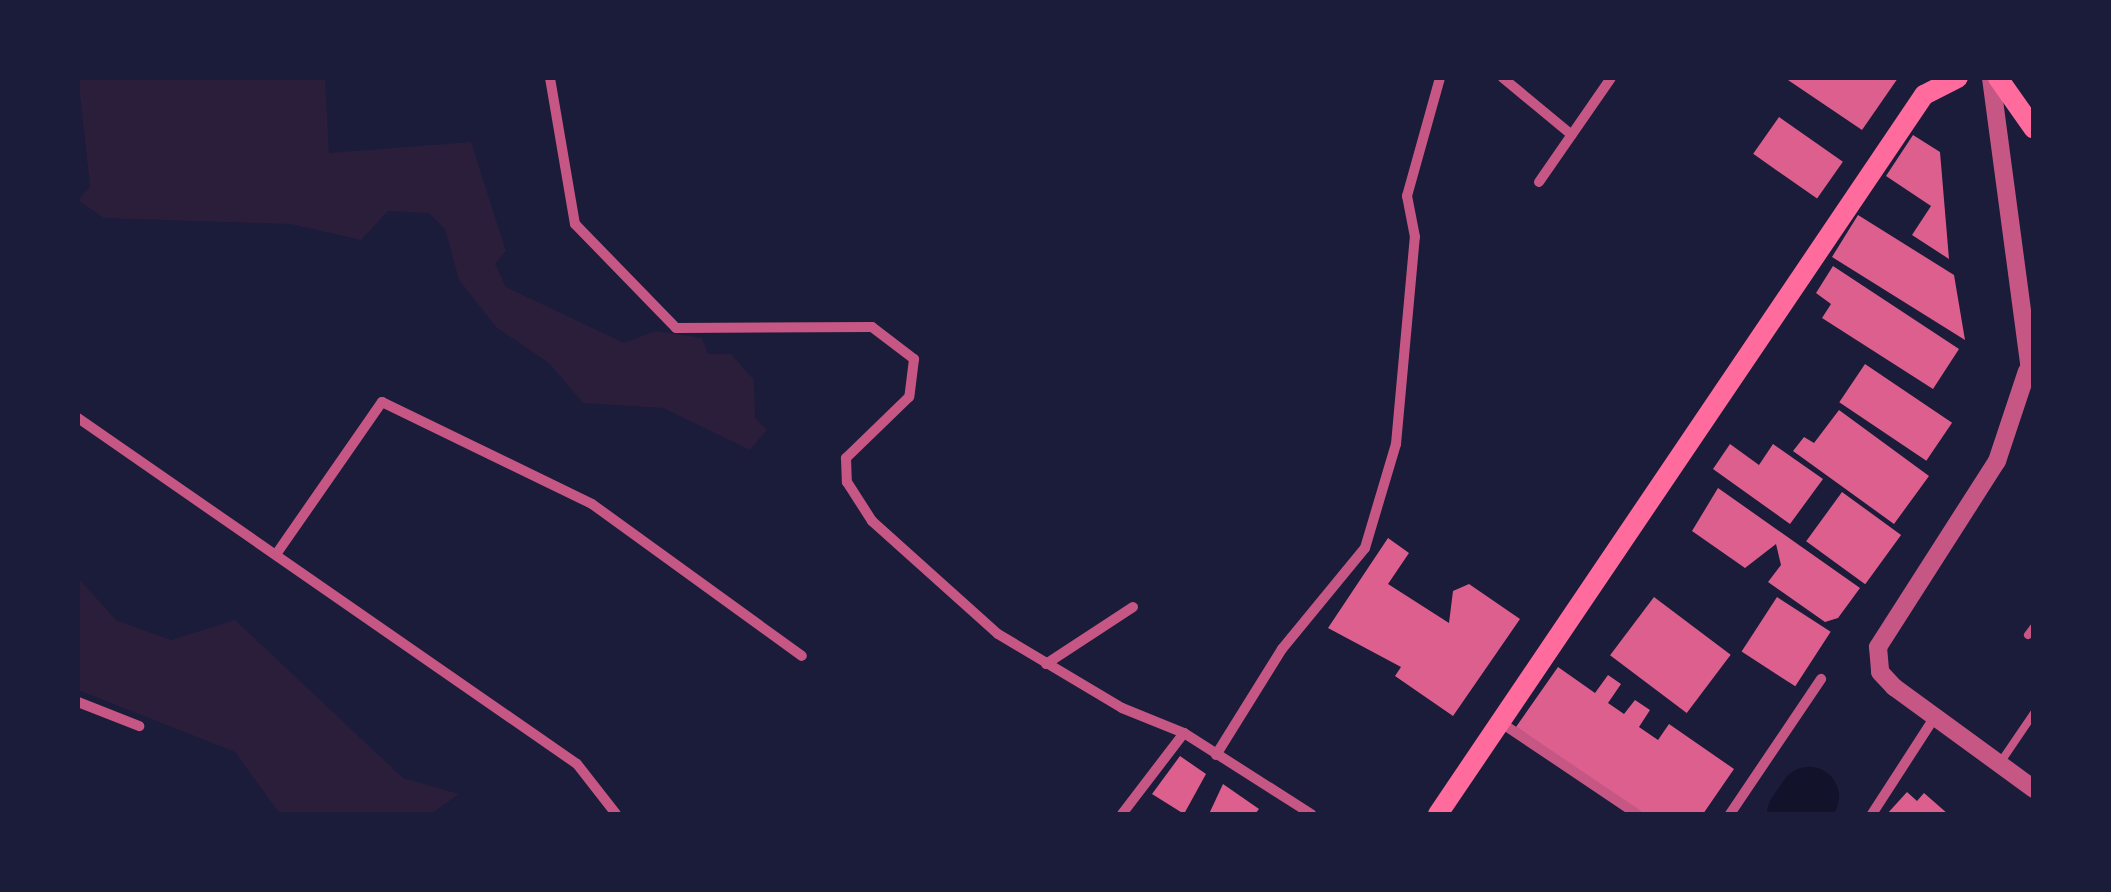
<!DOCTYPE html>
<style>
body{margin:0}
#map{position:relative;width:2111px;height:892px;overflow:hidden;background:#1b1b3a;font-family:Cabin,sans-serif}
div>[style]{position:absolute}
.green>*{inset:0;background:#2a1e3b}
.river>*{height:60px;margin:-30px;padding:0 30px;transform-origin:30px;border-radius:30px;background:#12122b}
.building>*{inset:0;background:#dd5f8e;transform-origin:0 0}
.service>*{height:8px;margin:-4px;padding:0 4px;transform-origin:4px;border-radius:4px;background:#c65784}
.minor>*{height:10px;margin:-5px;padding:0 5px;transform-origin:5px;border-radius:5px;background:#c65784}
.tertiary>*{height:18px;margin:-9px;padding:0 9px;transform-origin:9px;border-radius:9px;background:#c65784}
.secondary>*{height:20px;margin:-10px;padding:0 10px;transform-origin:10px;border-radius:10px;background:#ff6b9d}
span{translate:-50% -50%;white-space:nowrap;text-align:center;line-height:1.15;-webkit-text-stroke:10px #1b1b3a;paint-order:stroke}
.frame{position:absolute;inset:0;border:80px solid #1b1b3a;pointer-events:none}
</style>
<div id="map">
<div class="green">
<i style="clip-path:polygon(78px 78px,325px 78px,329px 153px,471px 142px,506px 251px,495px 264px,506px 287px,624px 343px,655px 331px,702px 338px,708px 354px,731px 354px,754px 380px,755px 418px,767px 430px,750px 450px,663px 408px,583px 403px,549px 363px,496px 327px,459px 280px,445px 229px,429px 213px,388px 211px,361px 240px,291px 224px,104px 218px,78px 200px,90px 186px)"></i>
<i style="clip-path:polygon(78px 578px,116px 620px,171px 640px,235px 620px,403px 778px,459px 794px,431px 814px,280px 814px,235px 752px,78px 690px)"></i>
</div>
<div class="river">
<i style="left:1797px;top:814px;width:21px;rotate:-55deg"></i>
</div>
<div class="building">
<i style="clip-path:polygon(1785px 78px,1898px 78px,1862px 130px)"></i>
<i style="left:1779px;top:117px;width:78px;height:45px;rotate:35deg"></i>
<i style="clip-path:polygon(1913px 135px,1940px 152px,1949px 259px,1912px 235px,1931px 206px,1886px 176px)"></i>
<i style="clip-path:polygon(1858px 215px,1954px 275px,1965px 340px,1832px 257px)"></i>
<i style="clip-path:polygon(1833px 266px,1959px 349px,1933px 389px,1822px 318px,1831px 304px,1816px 293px)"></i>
<i style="left:1865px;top:364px;width:105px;height:46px;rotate:34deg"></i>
<i style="clip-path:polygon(1839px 410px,1929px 476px,1894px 524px,1793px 451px,1804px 437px,1814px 443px)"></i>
<i style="clip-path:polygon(1730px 444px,1759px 465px,1773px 444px,1823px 479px,1790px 524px,1713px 469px)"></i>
<i style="clip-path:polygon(1718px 488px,1860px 588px,1838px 618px,1825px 622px,1768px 582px,1781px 565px,1776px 544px,1745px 568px,1692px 531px)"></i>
<i style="left:1842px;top:492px;width:73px;height:61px;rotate:36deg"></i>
<i style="clip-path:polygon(1388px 538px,1409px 553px,1388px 584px,1449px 623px,1453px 591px,1469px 584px,1520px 619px,1453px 716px,1395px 676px,1401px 667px,1328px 628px)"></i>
<i style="left:1654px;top:597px;width:96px;height:73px;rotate:37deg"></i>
<i style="left:1777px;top:597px;width:64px;height:65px;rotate:33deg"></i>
<i style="clip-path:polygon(1558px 667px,1595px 693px,1608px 675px,1621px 684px,1608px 703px,1624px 714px,1635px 700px,1650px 710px,1639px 727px,1658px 740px,1669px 724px,1734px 769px,1703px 814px,1644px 814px,1516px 727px)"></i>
<i style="clip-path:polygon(1180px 756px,1206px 774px,1184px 814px,1152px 794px)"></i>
<i style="clip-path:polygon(1223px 784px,1259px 809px,1255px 814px,1209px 814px)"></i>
<i style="clip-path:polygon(1907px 792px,1917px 801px,1924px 793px,1948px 814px,1887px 814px)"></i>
</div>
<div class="service">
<i style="left:2028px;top:635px;width:10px;rotate:-53deg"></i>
<i style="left:2000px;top:763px;width:60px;rotate:-55.8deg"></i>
</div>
<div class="minor">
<i style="left:550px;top:78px;width:148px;rotate:80.3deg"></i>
<i style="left:575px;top:224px;width:145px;rotate:45.8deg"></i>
<i style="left:676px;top:328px;width:196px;rotate:-0.3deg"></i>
<i style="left:872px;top:327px;width:53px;rotate:37.3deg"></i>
<i style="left:914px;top:359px;width:38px;rotate:97deg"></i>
<i style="left:909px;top:397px;width:88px;rotate:135.9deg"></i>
<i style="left:846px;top:458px;width:24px;rotate:88deg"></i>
<i style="left:847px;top:482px;width:46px;rotate:57.3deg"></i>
<i style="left:872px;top:521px;width:169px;rotate:41.9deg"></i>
<i style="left:998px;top:634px;width:144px;rotate:30.8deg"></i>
<i style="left:1122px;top:708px;width:67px;rotate:22deg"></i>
<i style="left:1184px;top:733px;width:151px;rotate:32.5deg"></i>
<i style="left:1503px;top:78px;width:89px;rotate:39.6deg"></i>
<i style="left:1539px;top:182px;width:126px;rotate:-55.3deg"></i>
<i style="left:78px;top:418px;width:607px;rotate:34.74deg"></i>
<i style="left:577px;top:764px;width:63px;rotate:52deg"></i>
<i style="left:277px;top:553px;width:184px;rotate:-55.2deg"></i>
<i style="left:382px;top:402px;width:233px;rotate:25.9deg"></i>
<i style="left:592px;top:504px;width:259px;rotate:35.9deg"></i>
<i style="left:1046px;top:664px;width:104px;rotate:-33.2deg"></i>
<i style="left:78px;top:702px;width:66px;rotate:21.5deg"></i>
<i style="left:1500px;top:722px;width:165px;rotate:33.9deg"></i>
<i style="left:1216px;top:755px;width:125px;rotate:-58.1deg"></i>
<i style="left:1282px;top:649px;width:131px;rotate:-50.6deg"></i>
<i style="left:1365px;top:548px;width:109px;rotate:-73.4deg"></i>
<i style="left:1396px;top:444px;width:208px;rotate:-84.8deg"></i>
<i style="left:1415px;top:237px;width:42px;rotate:-101deg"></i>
<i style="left:1407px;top:196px;width:123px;rotate:-74.4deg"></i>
<i style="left:1122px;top:814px;width:102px;rotate:-52.6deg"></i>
<i style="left:1730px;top:814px;width:163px;rotate:-56deg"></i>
<i style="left:1872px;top:814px;width:114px;rotate:-57.1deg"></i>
</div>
<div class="tertiary">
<i style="left:1991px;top:78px;width:304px;rotate:82.4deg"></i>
<i style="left:2027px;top:371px;width:95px;rotate:108.4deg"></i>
<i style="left:1997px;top:461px;width:221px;rotate:122.6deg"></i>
<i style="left:1878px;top:647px;width:25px;rotate:85deg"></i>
<i style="left:1880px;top:672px;width:21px;rotate:47deg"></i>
<i style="left:1894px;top:687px;width:173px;rotate:36.1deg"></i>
</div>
<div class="secondary">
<i style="left:1998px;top:78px;width:62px;rotate:54.8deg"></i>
<i style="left:1438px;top:814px;width:868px;rotate:-55.94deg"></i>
<i style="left:1924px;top:95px;width:38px;rotate:-27deg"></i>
</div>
<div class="frame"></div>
</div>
